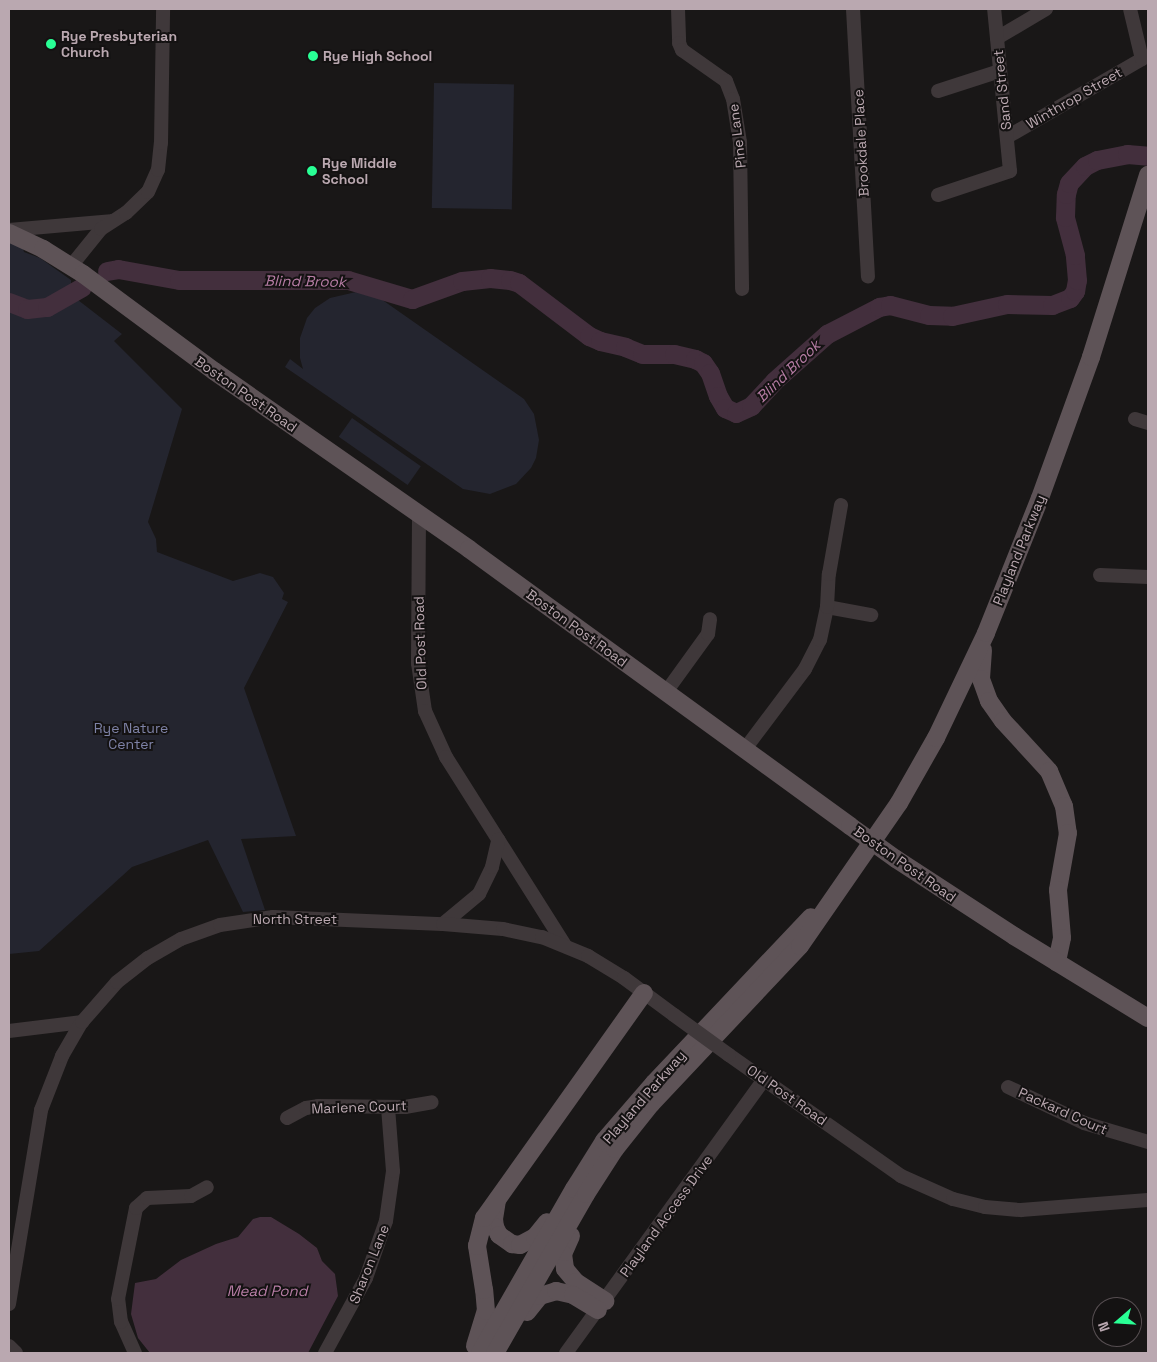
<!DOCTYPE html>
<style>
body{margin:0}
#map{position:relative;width:1157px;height:1362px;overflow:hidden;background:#191717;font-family:"Space Grotesk",sans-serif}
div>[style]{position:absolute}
.green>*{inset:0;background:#24252f;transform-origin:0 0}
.water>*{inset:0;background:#432f3d}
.river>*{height:19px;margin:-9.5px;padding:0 9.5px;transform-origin:9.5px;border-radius:9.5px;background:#432f3d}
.minor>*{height:14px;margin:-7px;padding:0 7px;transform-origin:7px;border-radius:7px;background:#3f383a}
.major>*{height:18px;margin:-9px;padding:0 9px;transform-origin:9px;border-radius:9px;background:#5e5357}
.minor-bridge>*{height:14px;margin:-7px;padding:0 7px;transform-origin:7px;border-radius:7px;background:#3f383a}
.major-bridge>*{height:18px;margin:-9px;padding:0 9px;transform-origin:9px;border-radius:9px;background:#5e5357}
.dots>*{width:14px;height:14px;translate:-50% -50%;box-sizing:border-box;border:2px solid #141212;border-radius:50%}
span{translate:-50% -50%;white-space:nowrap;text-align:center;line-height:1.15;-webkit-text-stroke:4px #141212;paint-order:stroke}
.poi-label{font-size:14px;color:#baa8b0;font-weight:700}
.left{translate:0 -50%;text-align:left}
.street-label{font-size:14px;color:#baa8b0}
.park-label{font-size:14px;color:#7e82a6}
.water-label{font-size:15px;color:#b77da5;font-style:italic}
.frame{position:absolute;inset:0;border:10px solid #baa8b0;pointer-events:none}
.north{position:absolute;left:1092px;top:1297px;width:50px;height:50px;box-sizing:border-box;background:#141212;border:1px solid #564e51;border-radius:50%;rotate:251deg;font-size:14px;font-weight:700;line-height:20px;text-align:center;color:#baa8b0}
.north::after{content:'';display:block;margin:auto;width:18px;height:22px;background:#29ff95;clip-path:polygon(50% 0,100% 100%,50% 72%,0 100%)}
</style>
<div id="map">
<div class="green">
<i style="left:434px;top:83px;width:80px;height:125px;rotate:1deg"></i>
<i style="clip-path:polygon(9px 242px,22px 245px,24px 252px,40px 258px,71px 280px,71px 286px,65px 290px,122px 334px,114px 341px,182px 409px,148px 522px,156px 539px,157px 552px,233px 581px,260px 573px,273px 577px,284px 593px,282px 599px,288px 602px,244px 688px,296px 836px,241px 839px,265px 910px,243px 912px,208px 840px,132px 867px,39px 951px,9px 954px)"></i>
<i style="clip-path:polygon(356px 292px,381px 299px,524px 399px,534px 414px,539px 440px,536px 458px,531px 468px,516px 484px,490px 494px,463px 489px,285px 367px,290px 359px,303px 369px,300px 358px,300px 338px,307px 318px,315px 308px,330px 298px)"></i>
<i style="left:352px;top:418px;width:84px;height:23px;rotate:35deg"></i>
</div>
<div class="water">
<i style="clip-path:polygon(260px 1217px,271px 1217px,299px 1234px,317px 1248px,322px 1261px,335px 1274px,338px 1296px,308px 1353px,150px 1353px,138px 1338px,131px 1314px,135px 1283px,156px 1279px,181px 1260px,216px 1244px,238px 1237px,253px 1219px)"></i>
</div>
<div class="river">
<i style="left:107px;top:271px;width:11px;rotate:-10deg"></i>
<i style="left:118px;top:269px;width:62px;rotate:10.2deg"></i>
<i style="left:179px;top:280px;width:169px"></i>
<i style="left:348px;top:280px;width:67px;rotate:16.5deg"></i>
<i style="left:412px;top:299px;width:53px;rotate:-19.8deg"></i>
<i style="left:462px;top:281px;width:28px;rotate:-6deg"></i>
<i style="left:490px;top:278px;width:20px;rotate:6deg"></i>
<i style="left:510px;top:280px;width:9px;rotate:18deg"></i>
<i style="left:519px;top:283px;width:88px;rotate:37.1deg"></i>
<i style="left:589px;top:336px;width:12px;rotate:24deg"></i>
<i style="left:600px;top:341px;width:26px;rotate:13deg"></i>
<i style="left:625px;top:347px;width:18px;rotate:22deg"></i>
<i style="left:642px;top:354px;width:32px"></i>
<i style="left:674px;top:354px;width:22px;rotate:13deg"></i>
<i style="left:695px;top:359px;width:9px;rotate:27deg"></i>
<i style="left:703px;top:363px;width:12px;rotate:55deg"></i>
<i style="left:710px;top:373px;width:24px;rotate:71deg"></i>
<i style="left:718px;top:396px;width:14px;rotate:60deg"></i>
<i style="left:725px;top:408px;width:12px;rotate:24deg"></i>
<i style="left:736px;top:413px;width:17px;rotate:-25deg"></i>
<i style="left:751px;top:406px;width:34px;rotate:-47deg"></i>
<i style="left:774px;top:381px;width:71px;rotate:-41.6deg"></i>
<i style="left:827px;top:334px;width:59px;rotate:-27.4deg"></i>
<i style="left:879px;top:307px;width:11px;rotate:-10deg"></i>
<i style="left:890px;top:305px;width:40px;rotate:14.4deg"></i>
<i style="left:929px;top:315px;width:23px;rotate:2deg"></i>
<i style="left:952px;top:316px;width:56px;rotate:-12.3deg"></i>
<i style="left:1007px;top:304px;width:45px;rotate:1.3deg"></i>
<i style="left:1052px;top:305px;width:19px;rotate:-21deg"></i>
<i style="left:1070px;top:298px;width:9px;rotate:-54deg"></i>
<i style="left:1075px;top:291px;width:11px;rotate:-80deg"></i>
<i style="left:1077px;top:280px;width:25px;rotate:-95deg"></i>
<i style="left:1075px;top:255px;width:39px;rotate:-105deg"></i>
<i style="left:1065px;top:217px;width:23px;rotate:-88deg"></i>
<i style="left:1066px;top:194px;width:11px;rotate:-75deg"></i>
<i style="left:1069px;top:183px;width:23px;rotate:-47deg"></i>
<i style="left:1085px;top:166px;width:13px;rotate:-27deg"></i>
<i style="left:1097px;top:160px;width:31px;rotate:-11deg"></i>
<i style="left:1127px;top:154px;width:21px;rotate:5deg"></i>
<i style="left:9px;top:302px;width:19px;rotate:21deg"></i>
<i style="left:27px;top:309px;width:20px;rotate:-6deg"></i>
<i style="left:47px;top:307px;width:40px;rotate:-29.7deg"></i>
</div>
<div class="minor">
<i style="left:678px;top:9px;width:34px;rotate:88deg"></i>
<i style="left:679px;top:43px;width:8px;rotate:67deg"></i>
<i style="left:682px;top:50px;width:54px;rotate:35.2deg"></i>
<i style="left:726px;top:81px;width:19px;rotate:69deg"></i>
<i style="left:733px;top:99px;width:44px;rotate:80.8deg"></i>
<i style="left:740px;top:142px;width:147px;rotate:89.2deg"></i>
<i style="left:853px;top:9px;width:268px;rotate:86.8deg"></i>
<i style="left:997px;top:38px;width:57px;rotate:-30.6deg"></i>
<i style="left:938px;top:91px;width:65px;rotate:-17.9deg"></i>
<i style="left:1007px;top:137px;width:156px;rotate:-30deg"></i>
<i style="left:1142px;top:59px;width:51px;rotate:-103.5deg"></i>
<i style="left:938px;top:195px;width:76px;rotate:-18.4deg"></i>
<i style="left:1010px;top:171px;width:163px;rotate:-95.6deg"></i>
<i style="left:9px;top:230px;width:102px;rotate:-5deg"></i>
<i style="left:71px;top:266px;width:48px;rotate:-51deg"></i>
<i style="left:101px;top:229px;width:30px;rotate:-33deg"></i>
<i style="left:126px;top:213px;width:30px;rotate:-44deg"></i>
<i style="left:148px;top:192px;width:24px;rotate:-66deg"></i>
<i style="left:158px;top:170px;width:27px;rotate:-84deg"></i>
<i style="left:161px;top:143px;width:134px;rotate:-89.1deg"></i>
<i style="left:1135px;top:419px;width:14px;rotate:17deg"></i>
<i style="left:419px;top:516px;width:147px;rotate:90.4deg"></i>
<i style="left:418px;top:663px;width:49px;rotate:81.7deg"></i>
<i style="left:425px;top:711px;width:51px;rotate:65.5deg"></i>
<i style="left:446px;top:757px;width:222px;rotate:57.7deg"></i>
<i style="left:1100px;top:575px;width:48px;rotate:2.4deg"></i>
<i style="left:827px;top:607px;width:45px;rotate:10.3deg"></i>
<i style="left:666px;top:692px;width:72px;rotate:-54.1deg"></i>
<i style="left:708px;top:634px;width:15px;rotate:-82deg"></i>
<i style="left:745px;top:749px;width:100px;rotate:-53.1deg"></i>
<i style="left:805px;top:669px;width:33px;rotate:-63deg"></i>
<i style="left:820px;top:640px;width:34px;rotate:-78deg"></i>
<i style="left:827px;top:607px;width:33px;rotate:-87deg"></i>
<i style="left:829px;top:574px;width:70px;rotate:-80.1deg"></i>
<i style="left:443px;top:924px;width:47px;rotate:-39.8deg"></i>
<i style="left:479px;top:894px;width:30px;rotate:-64deg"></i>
<i style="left:492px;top:867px;width:28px;rotate:-77deg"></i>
<i style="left:9px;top:1031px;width:74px;rotate:-7deg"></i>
<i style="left:729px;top:1055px;width:210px;rotate:35.1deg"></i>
<i style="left:901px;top:1176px;width:57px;rotate:23.9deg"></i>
<i style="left:953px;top:1199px;width:33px;rotate:14deg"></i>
<i style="left:985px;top:1207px;width:36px;rotate:5deg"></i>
<i style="left:1021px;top:1210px;width:127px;rotate:-4.5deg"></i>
<i style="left:1008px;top:1087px;width:84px;rotate:25.3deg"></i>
<i style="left:1084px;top:1123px;width:67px;rotate:16.5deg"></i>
<i style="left:287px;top:1118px;width:21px;rotate:-28deg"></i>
<i style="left:306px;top:1108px;width:12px;rotate:-9deg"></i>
<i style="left:318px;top:1106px;width:87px;rotate:0.7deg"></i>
<i style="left:405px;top:1107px;width:27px;rotate:-10deg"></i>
<i style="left:9px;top:1304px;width:197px;rotate:-80.6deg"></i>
<i style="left:41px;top:1110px;width:58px;rotate:-68.7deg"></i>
<i style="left:62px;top:1056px;width:39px;rotate:-60deg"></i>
<i style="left:82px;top:1022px;width:53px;rotate:-48.8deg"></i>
<i style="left:117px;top:982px;width:39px;rotate:-38deg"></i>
<i style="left:148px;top:958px;width:38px;rotate:-30deg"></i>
<i style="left:181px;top:939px;width:41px;rotate:-19.7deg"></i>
<i style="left:220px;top:925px;width:54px;rotate:-8.6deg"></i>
<i style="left:273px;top:917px;width:170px;rotate:2.4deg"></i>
<i style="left:443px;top:924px;width:60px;rotate:4.8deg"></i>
<i style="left:503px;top:929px;width:40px;rotate:12deg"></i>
<i style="left:542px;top:937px;width:50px;rotate:22.4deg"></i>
<i style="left:588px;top:956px;width:42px;rotate:31.4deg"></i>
<i style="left:624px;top:978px;width:62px;rotate:36.5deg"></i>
<i style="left:9px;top:1346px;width:10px;rotate:45deg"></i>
<i style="left:135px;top:1353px;width:34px;rotate:-114deg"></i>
<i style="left:121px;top:1322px;width:23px;rotate:-97deg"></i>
<i style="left:118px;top:1299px;width:93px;rotate:-78.8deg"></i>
<i style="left:136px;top:1208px;width:15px;rotate:-42deg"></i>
<i style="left:147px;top:1198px;width:44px;rotate:-2.6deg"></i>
<i style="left:191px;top:1196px;width:18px;rotate:-29deg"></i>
<i style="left:325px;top:1353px;width:85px;rotate:-61.3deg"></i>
<i style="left:366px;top:1278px;width:60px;rotate:-70.7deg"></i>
<i style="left:386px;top:1221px;width:50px;rotate:-82deg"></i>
<i style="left:393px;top:1171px;width:63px;rotate:-94.5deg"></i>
<i style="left:566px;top:1353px;width:338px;rotate:-54.1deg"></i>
</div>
<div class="major">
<i style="left:9px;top:233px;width:38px;rotate:25deg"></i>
<i style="left:43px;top:249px;width:47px;rotate:32deg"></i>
<i style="left:83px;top:274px;width:163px;rotate:36.5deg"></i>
<i style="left:214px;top:371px;width:311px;rotate:34.9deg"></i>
<i style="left:469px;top:549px;width:471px;rotate:36deg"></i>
<i style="left:983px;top:650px;width:29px;rotate:94deg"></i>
<i style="left:981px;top:679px;width:23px;rotate:70deg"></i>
<i style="left:989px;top:701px;width:24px;rotate:55deg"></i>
<i style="left:1003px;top:721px;width:68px;rotate:47.4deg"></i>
<i style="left:1049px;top:771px;width:38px;rotate:67deg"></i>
<i style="left:1064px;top:806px;width:27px;rotate:82deg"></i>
<i style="left:1068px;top:833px;width:58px;rotate:100deg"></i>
<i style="left:1058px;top:890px;width:48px;rotate:85.2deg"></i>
<i style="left:1062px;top:938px;width:25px;rotate:102deg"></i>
<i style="left:896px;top:859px;width:141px;rotate:33.1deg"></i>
<i style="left:1014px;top:936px;width:157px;rotate:31.5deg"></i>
<i style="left:497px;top:1200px;width:19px;rotate:99deg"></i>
<i style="left:494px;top:1219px;width:8px;rotate:83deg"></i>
<i style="left:495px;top:1227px;width:9px;rotate:63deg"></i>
<i style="left:499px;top:1235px;width:16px;rotate:35deg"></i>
<i style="left:512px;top:1244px;width:8px;rotate:7deg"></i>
<i style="left:520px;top:1245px;width:17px;rotate:-28deg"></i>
<i style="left:535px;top:1237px;width:19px;rotate:-51deg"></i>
<i style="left:571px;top:1236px;width:20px;rotate:114deg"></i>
<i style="left:563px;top:1254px;width:15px;rotate:82deg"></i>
<i style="left:565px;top:1269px;width:17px;rotate:50deg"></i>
<i style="left:576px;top:1282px;width:35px;rotate:33deg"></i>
<i style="left:527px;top:1312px;width:21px;rotate:-51deg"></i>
<i style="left:540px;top:1296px;width:17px;rotate:-17deg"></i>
<i style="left:556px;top:1291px;width:17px;rotate:13deg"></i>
<i style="left:573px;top:1295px;width:29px;rotate:31deg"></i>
<i style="left:475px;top:1346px;width:37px;rotate:-73deg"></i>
<i style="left:486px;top:1311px;width:21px;rotate:-95deg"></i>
<i style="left:484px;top:1290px;width:45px;rotate:-99deg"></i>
<i style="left:477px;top:1246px;width:29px;rotate:-76deg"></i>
<i style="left:484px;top:1218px;width:276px;rotate:-54.6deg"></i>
<i style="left:480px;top:1353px;width:189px;rotate:-60.2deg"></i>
<i style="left:574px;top:1189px;width:57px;rotate:-58deg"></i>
<i style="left:604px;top:1141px;width:77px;rotate:-49.2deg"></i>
<i style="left:654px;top:1083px;width:228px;rotate:-46.6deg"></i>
<i style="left:495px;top:1353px;width:183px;rotate:-60.2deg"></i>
<i style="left:586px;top:1194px;width:54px;rotate:-57.2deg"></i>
<i style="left:615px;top:1149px;width:58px;rotate:-51.3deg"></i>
<i style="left:651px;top:1104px;width:217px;rotate:-46.7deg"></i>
<i style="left:800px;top:946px;width:174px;rotate:-55.3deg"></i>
<i style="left:899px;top:803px;width:75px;rotate:-60.4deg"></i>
<i style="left:936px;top:738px;width:116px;rotate:-64.5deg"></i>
<i style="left:986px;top:633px;width:145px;rotate:-68.2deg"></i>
<i style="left:1040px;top:498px;width:150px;rotate:-70.1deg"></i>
<i style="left:1091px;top:357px;width:191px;rotate:-72.6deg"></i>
</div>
<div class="minor-bridge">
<i style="left:674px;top:1015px;width:68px;rotate:36deg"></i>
</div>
<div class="major-bridge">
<i style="left:850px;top:826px;width:57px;rotate:35.7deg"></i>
</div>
<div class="dots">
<i style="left:51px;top:44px;background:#29ff95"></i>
<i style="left:313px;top:56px;background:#29ff95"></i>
<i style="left:312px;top:171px;background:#29ff95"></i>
</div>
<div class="poi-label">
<span class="left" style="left:61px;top:44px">Rye Presbyterian<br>Church</span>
<span class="left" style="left:323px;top:56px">Rye High School</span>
<span class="left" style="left:322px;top:171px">Rye Middle<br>School</span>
</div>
<div class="street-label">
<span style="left:1002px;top:90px;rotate:-96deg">Sand Street</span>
<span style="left:1074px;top:98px;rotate:-30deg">Winthrop Street</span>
<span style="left:737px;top:136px;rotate:-97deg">Pine Lane</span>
<span style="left:861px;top:143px;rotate:-93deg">Brookdale Place</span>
<span style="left:246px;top:394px;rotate:35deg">Boston Post Road</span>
<span style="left:1019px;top:550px;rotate:-68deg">Playland Parkway</span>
<span style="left:577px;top:628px;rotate:36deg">Boston Post Road</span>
<span style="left:420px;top:643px;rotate:-92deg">Old Post Road</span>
<span style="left:905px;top:864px;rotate:35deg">Boston Post Road</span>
<span style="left:295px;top:919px">North Street</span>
<span style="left:787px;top:1095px;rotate:35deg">Old Post Road</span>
<span style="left:644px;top:1097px;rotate:-49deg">Playland Parkway</span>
<span style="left:359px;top:1107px;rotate:-2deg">Marlene Court</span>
<span style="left:1063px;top:1111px;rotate:24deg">Packard Court</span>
<span style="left:666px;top:1216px;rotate:-54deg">Playland Access Drive</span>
<span style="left:369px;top:1264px;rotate:-68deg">Sharon Lane</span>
</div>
<div class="park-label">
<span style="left:131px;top:736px">Rye Nature<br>Center</span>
</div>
<div class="water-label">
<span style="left:305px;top:281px;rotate:1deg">Blind Brook</span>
<span style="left:788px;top:371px;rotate:-44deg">Blind Brook</span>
<span style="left:267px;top:1291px">Mead Pond</span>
</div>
<div class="frame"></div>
<div class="north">N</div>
</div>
